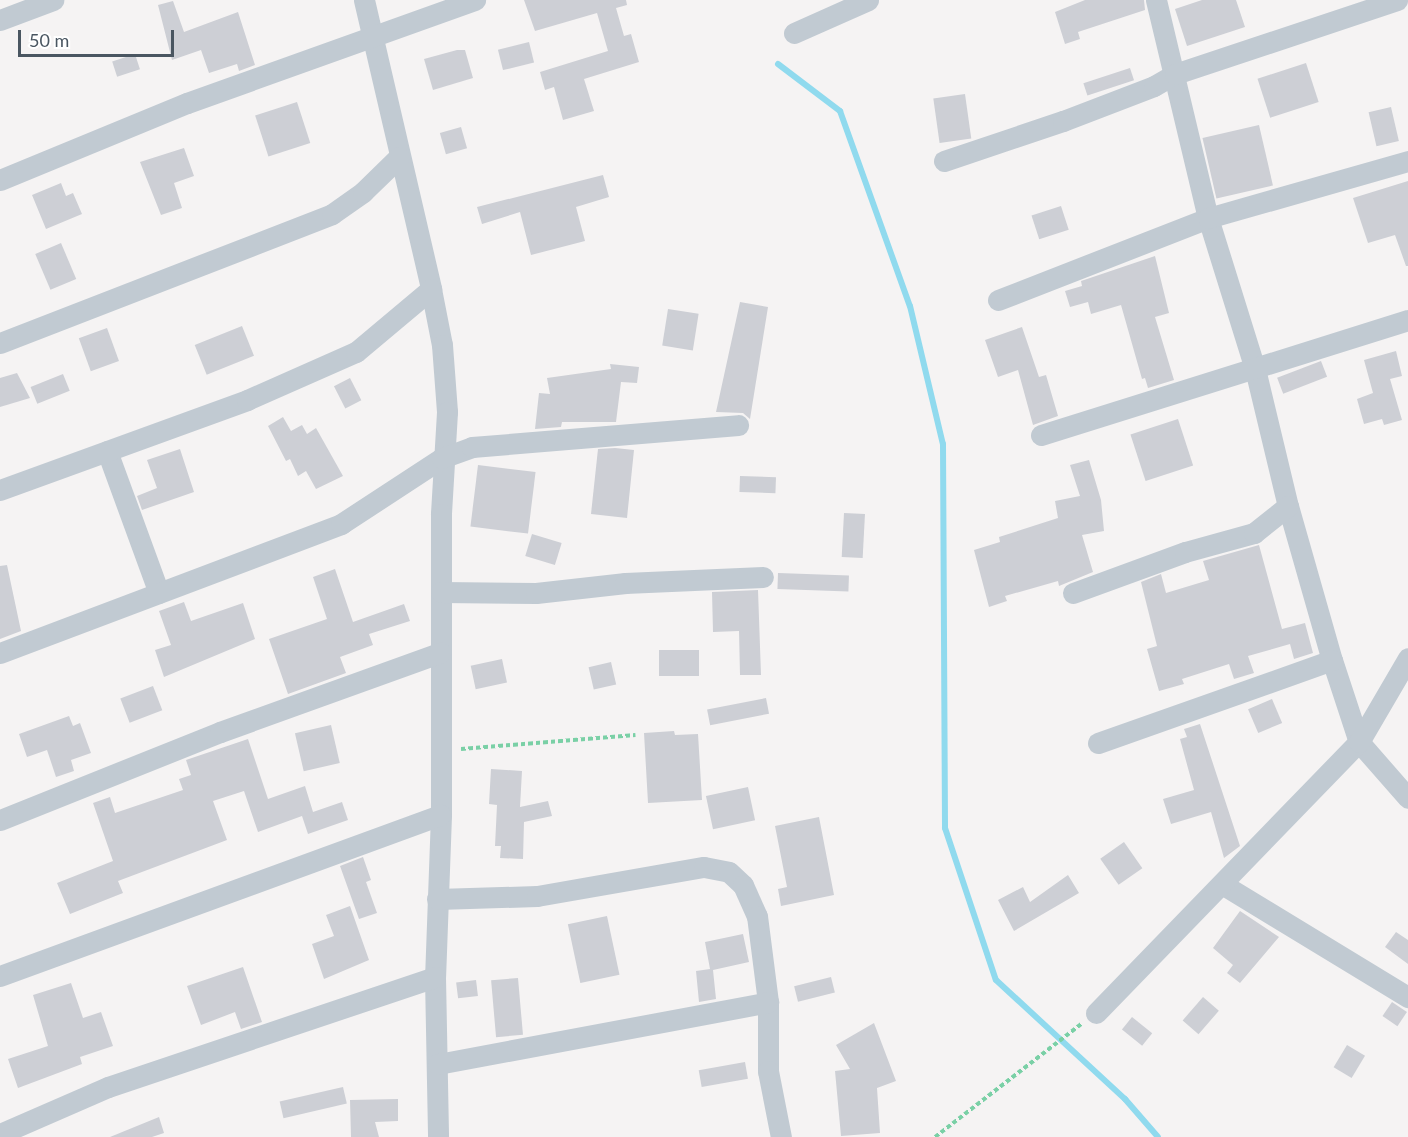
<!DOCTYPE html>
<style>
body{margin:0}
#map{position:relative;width:1408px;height:1137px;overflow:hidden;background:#f5f3f3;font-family:Lato,sans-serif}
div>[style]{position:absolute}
.stream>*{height:6px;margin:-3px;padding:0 3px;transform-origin:3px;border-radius:3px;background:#90daee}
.building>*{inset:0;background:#cdcfd5;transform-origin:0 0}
.path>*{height:4px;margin-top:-2px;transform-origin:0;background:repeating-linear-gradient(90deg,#7ad0a6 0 4.5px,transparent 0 7.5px)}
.street>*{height:21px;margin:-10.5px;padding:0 10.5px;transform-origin:10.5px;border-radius:10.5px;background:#c1cad2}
span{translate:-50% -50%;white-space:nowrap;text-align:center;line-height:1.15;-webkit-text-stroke:4.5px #fff;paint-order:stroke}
.scale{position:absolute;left:18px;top:30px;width:156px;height:27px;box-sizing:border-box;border:3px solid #4a5661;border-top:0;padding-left:8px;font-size:18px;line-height:21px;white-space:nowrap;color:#4a5661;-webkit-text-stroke:4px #fff;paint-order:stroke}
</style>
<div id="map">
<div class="stream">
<i style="left:778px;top:64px;width:78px;rotate:37.2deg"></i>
<i style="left:840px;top:111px;width:207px;rotate:70.3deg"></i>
<i style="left:910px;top:306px;width:142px;rotate:76.6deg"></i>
<i style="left:943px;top:444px;width:384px;rotate:89.7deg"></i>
<i style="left:945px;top:828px;width:160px;rotate:71.5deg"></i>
<i style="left:996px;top:980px;width:176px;rotate:42.7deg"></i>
<i style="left:1125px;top:1099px;width:50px;rotate:49deg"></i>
</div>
<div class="building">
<i style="clip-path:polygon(524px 0,626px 0,627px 5px,616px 8px,624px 36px,631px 34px,639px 62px,584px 79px,594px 111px,563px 120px,554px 87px,545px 90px,540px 72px,608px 51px,597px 13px,535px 31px)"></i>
<i style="clip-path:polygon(1085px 0,1144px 0,1145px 10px,1078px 32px,1080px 39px,1065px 44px,1055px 12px)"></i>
<i style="clip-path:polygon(1202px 0,1236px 0,1245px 27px,1187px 46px,1175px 9px)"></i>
<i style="clip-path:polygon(173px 1px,184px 32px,238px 12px,255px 65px,239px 71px,237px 64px,209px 73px,201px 50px,172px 60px,158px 5px)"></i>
<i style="left:529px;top:42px;width:21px;height:32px;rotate:76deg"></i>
<i style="clip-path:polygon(457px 50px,465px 50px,473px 78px,433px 90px,424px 59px)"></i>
<i style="left:135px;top:54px;width:16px;height:24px;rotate:72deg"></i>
<i style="left:1306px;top:63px;width:41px;height:51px;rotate:72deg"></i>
<i style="left:1130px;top:68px;width:13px;height:49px;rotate:72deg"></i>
<i style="left:965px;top:94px;width:45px;height:32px;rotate:82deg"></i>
<i style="left:297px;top:102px;width:43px;height:44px;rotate:72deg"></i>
<i style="left:1391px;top:107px;width:35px;height:23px;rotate:77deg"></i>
<i style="left:1259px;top:125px;width:62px;height:58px;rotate:77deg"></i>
<i style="left:461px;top:127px;width:22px;height:22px;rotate:74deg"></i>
<i style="clip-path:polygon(184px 148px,194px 176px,174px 183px,182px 208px,161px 215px,140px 162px)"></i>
<i style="clip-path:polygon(603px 175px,609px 197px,576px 207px,585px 241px,531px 255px,520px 212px,482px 224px,477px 207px)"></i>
<i style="clip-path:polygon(1408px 181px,1408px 266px,1406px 266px,1395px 235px,1368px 243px,1353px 198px)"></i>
<i style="clip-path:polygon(61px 183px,66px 196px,73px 193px,82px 214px,46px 229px,32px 195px)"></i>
<i style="left:1061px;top:206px;width:25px;height:31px;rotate:72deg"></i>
<i style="left:61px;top:243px;width:39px;height:28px;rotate:67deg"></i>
<i style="clip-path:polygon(1155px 256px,1169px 313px,1155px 317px,1174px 380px,1148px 388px,1145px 378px,1142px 379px,1121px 305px,1091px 314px,1088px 302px,1070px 307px,1065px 291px,1082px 286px,1081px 281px,1090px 278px)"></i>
<i style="clip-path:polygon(740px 302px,768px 307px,750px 419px,743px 413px,716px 412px)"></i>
<i style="left:668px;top:309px;width:31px;height:37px;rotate:9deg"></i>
<i style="left:242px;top:326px;width:32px;height:51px;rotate:68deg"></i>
<i style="clip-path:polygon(1022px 327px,1039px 377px,1046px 375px,1058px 416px,1033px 425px,1018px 370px,998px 377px,985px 340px)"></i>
<i style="left:107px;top:328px;width:35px;height:30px;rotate:70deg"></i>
<i style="clip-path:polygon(1396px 351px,1402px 376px,1390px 379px,1402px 420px,1384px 425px,1382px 419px,1364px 424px,1357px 399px,1373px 393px,1364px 360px)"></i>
<i style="left:1321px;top:361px;width:17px;height:47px;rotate:69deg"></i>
<i style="clip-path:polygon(610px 364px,639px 367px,637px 383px,621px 382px,616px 422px,562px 422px,561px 427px,535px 429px,539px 393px,550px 394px,547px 378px,611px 369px)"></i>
<i style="clip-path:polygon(17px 373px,30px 398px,0 407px,0 378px)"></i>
<i style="left:63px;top:374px;width:18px;height:35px;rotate:68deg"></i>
<i style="left:350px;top:378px;width:25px;height:18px;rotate:63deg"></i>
<i style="clip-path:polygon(283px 417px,291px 431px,302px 425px,307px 434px,316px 428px,343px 476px,316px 489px,306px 471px,298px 476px,290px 459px,286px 461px,268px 426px)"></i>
<i style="left:1178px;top:419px;width:49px;height:50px;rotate:72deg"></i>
<i style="clip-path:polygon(615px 448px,634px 450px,627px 518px,591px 514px,598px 449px)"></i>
<i style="clip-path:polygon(180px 449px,194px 492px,142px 510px,137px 496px,157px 488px,147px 460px)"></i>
<i style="clip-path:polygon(1089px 460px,1101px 500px,1104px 531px,1082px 535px,1093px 572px,1059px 586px,1058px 581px,1005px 596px,1007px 601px,989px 607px,974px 550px,1000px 542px,999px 537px,1058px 518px,1055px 501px,1080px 496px,1070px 465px)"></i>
<i style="left:478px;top:465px;width:58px;height:62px;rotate:7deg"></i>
<i style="left:740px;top:476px;width:36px;height:16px;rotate:2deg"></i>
<i style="left:844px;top:513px;width:21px;height:44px;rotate:3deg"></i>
<i style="left:532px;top:534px;width:31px;height:23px;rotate:17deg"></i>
<i style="clip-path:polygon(1259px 545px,1282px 629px,1305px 623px,1313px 653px,1294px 659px,1290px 644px,1248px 656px,1254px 673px,1234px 679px,1229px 664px,1182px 679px,1184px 684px,1159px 691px,1147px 649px,1157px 646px,1141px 582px,1161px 574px,1166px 593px,1209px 580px,1203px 561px)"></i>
<i style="clip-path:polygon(7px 565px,21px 631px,0 639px,0 566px)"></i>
<i style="clip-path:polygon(335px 569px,353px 622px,404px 604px,410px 621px,369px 634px,373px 645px,340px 657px,346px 673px,288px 694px,269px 639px,327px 619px,313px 577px)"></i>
<i style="left:778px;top:573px;width:71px;height:16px;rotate:2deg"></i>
<i style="clip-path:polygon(758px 590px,761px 675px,740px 675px,739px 631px,713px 632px,712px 592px)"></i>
<i style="clip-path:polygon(184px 602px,191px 621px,243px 603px,255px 639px,164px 677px,155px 650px,171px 645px,159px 611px)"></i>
<i style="left:699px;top:650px;width:26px;height:40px;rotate:90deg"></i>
<i style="left:502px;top:659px;width:24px;height:32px;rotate:78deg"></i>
<i style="left:611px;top:662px;width:23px;height:23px;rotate:77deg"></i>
<i style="left:153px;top:686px;width:26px;height:35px;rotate:69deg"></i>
<i style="left:766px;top:698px;width:16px;height:60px;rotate:79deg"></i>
<i style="left:1272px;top:699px;width:26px;height:26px;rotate:67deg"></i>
<i style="clip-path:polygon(69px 716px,73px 726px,80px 723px,91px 753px,71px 760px,74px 771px,56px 777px,47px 750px,27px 757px,19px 734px)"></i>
<i style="clip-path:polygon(1200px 724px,1240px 846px,1224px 858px,1211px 812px,1171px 824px,1163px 799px,1194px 790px,1180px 739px,1187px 737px,1184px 729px)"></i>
<i style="left:331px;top:725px;width:39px;height:37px;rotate:77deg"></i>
<i style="clip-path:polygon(674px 731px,675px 735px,698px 734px,702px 800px,648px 803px,644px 733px)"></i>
<i style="clip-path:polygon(248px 739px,268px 799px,305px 786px,313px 812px,342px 802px,348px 820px,308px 834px,302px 816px,258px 832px,244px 791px,213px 801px,227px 840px,118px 881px,123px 893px,70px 914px,57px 883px,113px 861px,93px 803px,110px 797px,115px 813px,183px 790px,179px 779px,191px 775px,186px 760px)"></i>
<i style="clip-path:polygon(491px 769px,522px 771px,520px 807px,548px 801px,552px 816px,524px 822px,523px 859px,500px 858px,501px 846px,495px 846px,497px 805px,489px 804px)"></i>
<i style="left:748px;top:787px;width:34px;height:43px;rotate:78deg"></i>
<i style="clip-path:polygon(819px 817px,834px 895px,781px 906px,778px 889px,787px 887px,775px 826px)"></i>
<i style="left:1124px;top:842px;width:32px;height:29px;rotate:55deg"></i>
<i style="clip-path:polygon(363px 857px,371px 880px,366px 882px,377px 913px,359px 919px,340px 866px)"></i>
<i style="clip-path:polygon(1068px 875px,1079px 893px,1014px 931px,998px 900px,1023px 887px,1030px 902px)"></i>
<i style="clip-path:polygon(350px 906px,369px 960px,324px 979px,312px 944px,334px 936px,326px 915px)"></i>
<i style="clip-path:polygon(1240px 911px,1279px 937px,1240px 983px,1227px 973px,1233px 965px,1213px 948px)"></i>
<i style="left:607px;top:916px;width:60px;height:40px;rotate:78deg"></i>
<i style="clip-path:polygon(1396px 932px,1408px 940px,1408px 964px,1385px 947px)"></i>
<i style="clip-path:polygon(743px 934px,749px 962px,713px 970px,716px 999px,699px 1002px,696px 971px,710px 969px,705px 942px)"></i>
<i style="clip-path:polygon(243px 967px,262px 1022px,241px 1029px,235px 1012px,201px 1025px,187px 986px)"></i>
<i style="left:831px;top:977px;width:16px;height:38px;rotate:76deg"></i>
<i style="left:518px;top:978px;width:57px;height:27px;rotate:85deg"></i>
<i style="left:476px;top:980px;width:16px;height:20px;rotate:83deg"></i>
<i style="clip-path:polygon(71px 983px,83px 1018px,101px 1012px,113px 1046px,80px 1057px,82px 1064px,18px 1088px,8px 1059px,48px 1046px,33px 995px)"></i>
<i style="left:1203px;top:997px;width:21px;height:31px;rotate:41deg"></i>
<i style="left:1392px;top:1002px;width:18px;height:17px;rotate:34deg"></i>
<i style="left:1132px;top:1017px;width:26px;height:16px;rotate:39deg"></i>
<i style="clip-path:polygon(874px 1023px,896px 1081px,877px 1088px,880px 1133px,841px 1136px,835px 1071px,850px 1069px,836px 1045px)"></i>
<i style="left:1347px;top:1045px;width:21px;height:26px;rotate:31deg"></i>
<i style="left:745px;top:1062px;width:17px;height:47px;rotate:80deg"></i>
<i style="left:343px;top:1087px;width:17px;height:65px;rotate:77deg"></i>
<i style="clip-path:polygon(398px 1099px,398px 1121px,375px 1122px,379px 1137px,351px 1137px,350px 1100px)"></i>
<i style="clip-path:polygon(159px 1117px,164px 1133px,152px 1137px,110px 1137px)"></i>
</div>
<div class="path">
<i style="left:461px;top:749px;width:175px;rotate:-4.6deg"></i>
<i style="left:935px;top:1137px;width:185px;rotate:-37.7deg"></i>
</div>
<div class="street">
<i style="left:364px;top:0;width:297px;rotate:76.9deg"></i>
<i style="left:431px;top:289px;width:57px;rotate:78.9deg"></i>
<i style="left:442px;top:345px;width:67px;rotate:85.7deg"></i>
<i style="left:447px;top:412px;width:102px;rotate:93.4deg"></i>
<i style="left:441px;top:514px;width:301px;rotate:90deg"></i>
<i style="left:441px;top:815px;width:162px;rotate:92.1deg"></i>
<i style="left:435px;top:977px;width:160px;rotate:88.9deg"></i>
<i style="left:1156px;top:0;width:224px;rotate:76.6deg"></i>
<i style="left:1208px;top:218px;width:158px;rotate:72.7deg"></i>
<i style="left:1255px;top:369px;width:141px;rotate:76.5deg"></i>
<i style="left:1288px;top:506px;width:160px;rotate:74.1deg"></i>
<i style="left:1332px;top:660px;width:86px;rotate:71.8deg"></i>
<i style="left:1359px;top:742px;width:74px;rotate:48.8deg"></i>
<i style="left:0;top:20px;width:57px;rotate:-20.7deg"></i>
<i style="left:794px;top:33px;width:81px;rotate:-24deg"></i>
<i style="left:944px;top:161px;width:126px;rotate:-18.6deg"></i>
<i style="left:1063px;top:121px;width:97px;rotate:-21deg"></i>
<i style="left:1154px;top:86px;width:24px;rotate:-30deg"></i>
<i style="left:1175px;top:74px;width:234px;rotate:-18.4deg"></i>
<i style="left:0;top:180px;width:202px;rotate:-22.4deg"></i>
<i style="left:187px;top:103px;width:306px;rotate:-19.7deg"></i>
<i style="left:998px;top:300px;width:225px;rotate:-21.3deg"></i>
<i style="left:1208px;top:218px;width:208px;rotate:-15.9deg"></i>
<i style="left:0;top:343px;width:356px;rotate:-21.2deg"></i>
<i style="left:332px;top:214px;width:38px;rotate:-35deg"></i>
<i style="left:363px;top:192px;width:50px;rotate:-44.2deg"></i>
<i style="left:1041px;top:435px;width:385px;rotate:-17.4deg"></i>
<i style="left:107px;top:451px;width:151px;rotate:69.9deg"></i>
<i style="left:0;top:490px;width:263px;rotate:-20deg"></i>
<i style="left:247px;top:400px;width:119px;rotate:-23.8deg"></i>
<i style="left:356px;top:352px;width:98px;rotate:-40deg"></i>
<i style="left:441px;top:592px;width:95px;rotate:0.6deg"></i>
<i style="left:536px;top:593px;width:90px;rotate:-6.4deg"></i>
<i style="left:625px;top:583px;width:138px;rotate:-2.5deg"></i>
<i style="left:1073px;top:593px;width:119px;rotate:-20.1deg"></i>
<i style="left:1185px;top:552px;width:72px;rotate:-15.4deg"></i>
<i style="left:1254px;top:533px;width:43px;rotate:-38.5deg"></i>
<i style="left:0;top:653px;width:365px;rotate:-20.7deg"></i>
<i style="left:341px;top:524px;width:121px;rotate:-33.2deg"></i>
<i style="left:442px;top:458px;width:32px;rotate:-20deg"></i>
<i style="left:472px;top:447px;width:267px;rotate:-4.7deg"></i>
<i style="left:1098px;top:743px;width:248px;rotate:-19.5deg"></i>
<i style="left:0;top:820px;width:237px;rotate:-21.8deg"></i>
<i style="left:220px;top:732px;width:234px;rotate:-19.8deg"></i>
<i style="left:1222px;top:884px;width:218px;rotate:31.3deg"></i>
<i style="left:437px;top:899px;width:100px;rotate:-1.7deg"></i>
<i style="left:537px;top:896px;width:169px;rotate:-9.9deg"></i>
<i style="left:704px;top:867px;width:25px;rotate:11deg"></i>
<i style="left:729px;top:872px;width:19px;rotate:43deg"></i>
<i style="left:743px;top:885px;width:34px;rotate:66deg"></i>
<i style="left:757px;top:916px;width:87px;rotate:82.7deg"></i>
<i style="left:768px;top:1002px;width:69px;rotate:90deg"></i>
<i style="left:768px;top:1071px;width:67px;rotate:78.9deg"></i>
<i style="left:0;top:976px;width:469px;rotate:-20.1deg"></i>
<i style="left:1096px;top:1013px;width:378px;rotate:-45.9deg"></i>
<i style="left:1359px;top:742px;width:97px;rotate:-59.7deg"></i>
<i style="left:438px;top:1064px;width:336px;rotate:-10.6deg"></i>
<i style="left:0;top:1134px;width:118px;rotate:-23.5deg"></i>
<i style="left:108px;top:1087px;width:345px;rotate:-18.6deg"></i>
</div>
<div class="scale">50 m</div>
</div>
